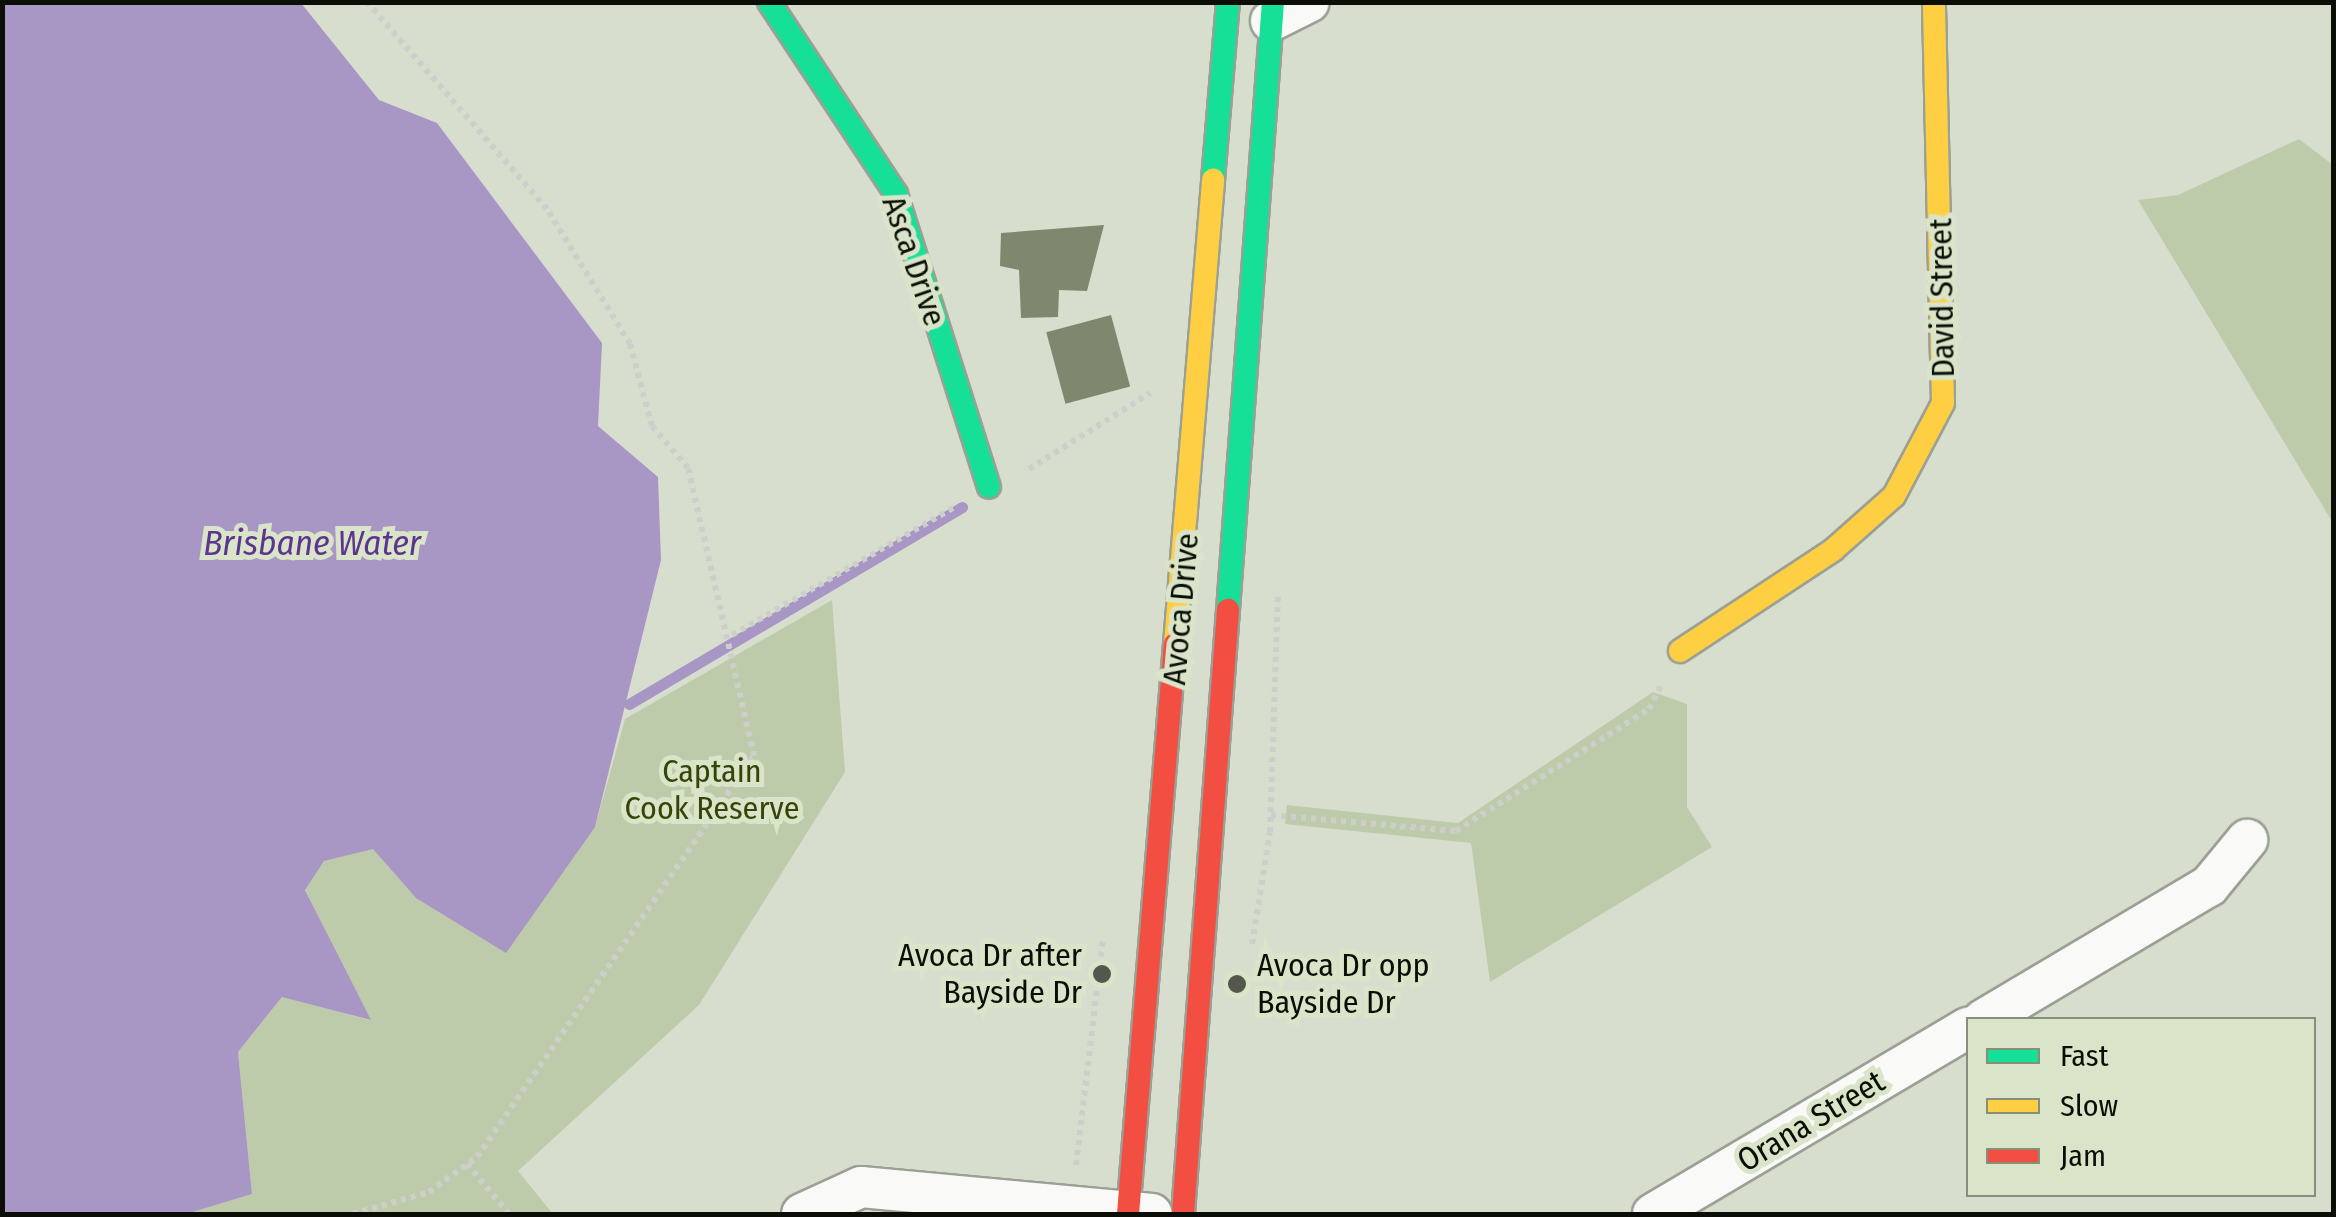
<!DOCTYPE html>
<style>
body{margin:0}
#map{position:relative;width:2336px;height:1217px;overflow:hidden;background:#d8dece;font-family:"Fira Sans Condensed",sans-serif}
div>[style]{position:absolute}
.green>*{inset:0;background:#becbaa}
.water>*{inset:0;background:#a896c5}
.stream>*{height:11px;margin:-5.5px;padding:0 5.5px;transform-origin:5.5px;border-radius:5.5px;background:#a896c5}
.building>*{inset:0;background:#7f876e;transform-origin:0 0}
.path>*{height:6px;margin-top:-3px;transform-origin:0;background:repeating-linear-gradient(90deg,#cdcfcb 0 5px,transparent 0 10px)}
.roads{filter:drop-shadow(2px 0 #9ba094) drop-shadow(-2px 0 #9ba094) drop-shadow(0 2px #9ba094) drop-shadow(0 -2px #9ba094)}
.street>*{height:40px;margin:-20px;padding:0 20px;transform-origin:20px;border-radius:20px;background:#f9faf8}
.fast>*{height:22px;margin:-11px;padding:0 11px;transform-origin:11px;border-radius:11px;background:#16e098}
.slow>*{height:22px;margin:-11px;padding:0 11px;transform-origin:11px;border-radius:11px;background:#ffcf43}
.jam>*{height:22px;margin:-11px;padding:0 11px;transform-origin:11px;border-radius:11px;background:#f24e42}
.dots>*{width:28px;height:28px;translate:-50% -50%;box-sizing:border-box;border:5px solid #d9e4c8;border-radius:50%}
span{translate:-50% -50%;white-space:nowrap;text-align:center;line-height:1.15;-webkit-text-stroke:10px #d9e4c8;paint-order:stroke}
.street-label{font-size:32px;color:#0b0e06}
.park-label{font-size:32px;color:#344509}
.poi-label{font-size:32px;color:#0b0e06}
.right{translate:-100% -50%;text-align:right}
.left{translate:0 -50%;text-align:left}
.water-label{font-size:35px;color:#5b358e;font-style:italic}
.frame{position:absolute;inset:0;border:5px solid #0b0e06;pointer-events:none}
.legend{position:absolute;left:1966px;top:1017px;width:350px;height:180px;box-sizing:border-box;background:#d9e4c8;border:2px solid #878e7a;margin:0;padding:12px 18px;list-style:none;font-size:30px;color:#0b0e06}
.legend li{display:flex;align-items:center;gap:20px;height:50px}
.legend b{width:50px;border:2px solid #878e7a}
</style>
<div id="map">
<div class="green">
<i style="clip-path:polygon(2299px 139px,2333px 165px,2333px 523px,2138px 200px,2178px 195px)"></i>
<i style="clip-path:polygon(832px 600px,845px 772px,699px 1005px,518px 1171px,553px 1214px,186px 1214px,252px 1194px,238px 1052px,283px 996px,369px 1020px,305px 889px,324px 861px,373px 848px,416px 898px,595px 827px,625px 719px)"></i>
<i style="clip-path:polygon(1653px 692px,1687px 704px,1687px 807px,1712px 847px,1490px 982px,1471px 843px,1285px 824px,1287px 805px,1458px 823px)"></i>
</div>
<div class="water">
<i style="clip-path:polygon(2px 3px,301px 3px,379px 100px,437px 123px,602px 343px,598px 426px,658px 477px,661px 560px,595px 827px,506px 953px,416px 898px,373px 849px,324px 861px,305px 890px,371px 1020px,282px 997px,238px 1052px,252px 1194px,186px 1214px,3px 1214px)"></i>
</div>
<div class="stream">
<i style="left:629px;top:704px;width:387px;rotate:-30.6deg"></i>
</div>
<div class="building">
<i style="clip-path:polygon(1104px 225px,1087px 291px,1059px 290px,1058px 317px,1021px 318px,1019px 270px,1000px 266px,1001px 233px)"></i>
<i style="left:1111px;top:315px;width:74px;height:67px;rotate:75deg"></i>
</div>
<div class="path">
<i style="left:1029px;top:469px;width:143px;rotate:-32.1deg"></i>
<i style="left:732px;top:635px;width:255px;rotate:-29.9deg"></i>
<i style="left:1271px;top:815px;width:186px;rotate:4.9deg"></i>
<i style="left:1456px;top:831px;width:228px;rotate:-32.3deg"></i>
<i style="left:1649px;top:709px;width:25px;rotate:-63deg"></i>
<i style="left:1252px;top:944px;width:113px;rotate:-80.9deg"></i>
<i style="left:1270px;top:832px;width:239px;rotate:-88.1deg"></i>
<i style="left:467px;top:1164px;width:65px;rotate:50deg"></i>
<i style="left:1076px;top:1165px;width:229px;rotate:-83.2deg"></i>
<i style="left:353px;top:1214px;width:79px;rotate:-16.1deg"></i>
<i style="left:429px;top:1192px;width:59px;rotate:-36.1deg"></i>
<i style="left:477px;top:1157px;width:487px;rotate:-55.4deg"></i>
<i style="left:754px;top:756px;width:295px;rotate:-102.9deg"></i>
<i style="left:688px;top:468px;width:55px;rotate:-130.6deg"></i>
<i style="left:652px;top:426px;width:85px;rotate:-105deg"></i>
<i style="left:630px;top:344px;width:158px;rotate:-121.6deg"></i>
<i style="left:547px;top:209px;width:274px;rotate:-131deg"></i>
</div>
<div class="roads">
<div class="street">
<i style="left:1271px;top:21px;width:42px;rotate:-26.6deg"></i>
<i style="left:1983px;top:1020px;width:263px;rotate:-30.7deg"></i>
<i style="left:2209px;top:886px;width:60px;rotate:-50.4deg"></i>
<i style="left:802px;top:1214px;width:65px;rotate:-24.6deg"></i>
<i style="left:861px;top:1187px;width:292px;rotate:5.3deg"></i>
<i style="left:1653px;top:1214px;width:366px;rotate:-30.6deg"></i>
</div>
<div class="fast">
<i style="left:769px;top:2px;width:230px;rotate:56.5deg"></i>
<i style="left:896px;top:194px;width:307px;rotate:72.4deg"></i>
<i style="left:1213px;top:180px;width:179px;rotate:-85.2deg"></i>
<i style="left:1228px;top:610px;width:610px;rotate:-85.77deg"></i>
</div>
<div class="slow">
<i style="left:1175px;top:644px;width:466px;rotate:-85.3deg"></i>
<i style="left:1680px;top:651px;width:183px;rotate:-33.4deg"></i>
<i style="left:1833px;top:550px;width:81px;rotate:-41.5deg"></i>
<i style="left:1894px;top:496px;width:105px;rotate:-62.2deg"></i>
<i style="left:1943px;top:403px;width:401px;rotate:-91.3deg"></i>
</div>
<div class="jam">
<i style="left:1128px;top:1214px;width:572px;rotate:-85.29deg"></i>
<i style="left:1183px;top:1214px;width:606px;rotate:-85.74deg"></i>
</div>
</div>
<div class="dots">
<i style="left:1102px;top:974px;background:#53574c"></i>
<i style="left:1237px;top:984px;background:#53574c"></i>
</div>
<div class="street-label">
<span style="left:914px;top:261px;rotate:71deg">Asca Drive</span>
<span style="left:1942px;top:298px;rotate:-91deg">David Street</span>
<span style="left:1181px;top:609px;rotate:-85deg">Avoca Drive</span>
<span style="left:1811px;top:1121px;rotate:-31deg">Orana Street</span>
</div>
<div class="park-label">
<span style="left:712px;top:790px">Captain<br>Cook Reserve</span>
</div>
<div class="poi-label">
<span class="right" style="left:1082px;top:974px">Avoca Dr after<br>Bayside Dr</span>
<span class="left" style="left:1257px;top:984px">Avoca Dr opp<br>Bayside Dr</span>
</div>
<div class="water-label">
<span style="left:312px;top:543px">Brisbane Water</span>
</div>
<div class="frame"></div>
<ul class="legend">
<li><b style="height:12px;background:#16e098"></b>Fast</li>
<li><b style="height:12px;background:#ffcf43"></b>Slow</li>
<li><b style="height:12px;background:#f24e42"></b>Jam</li>
</ul>
</div>
